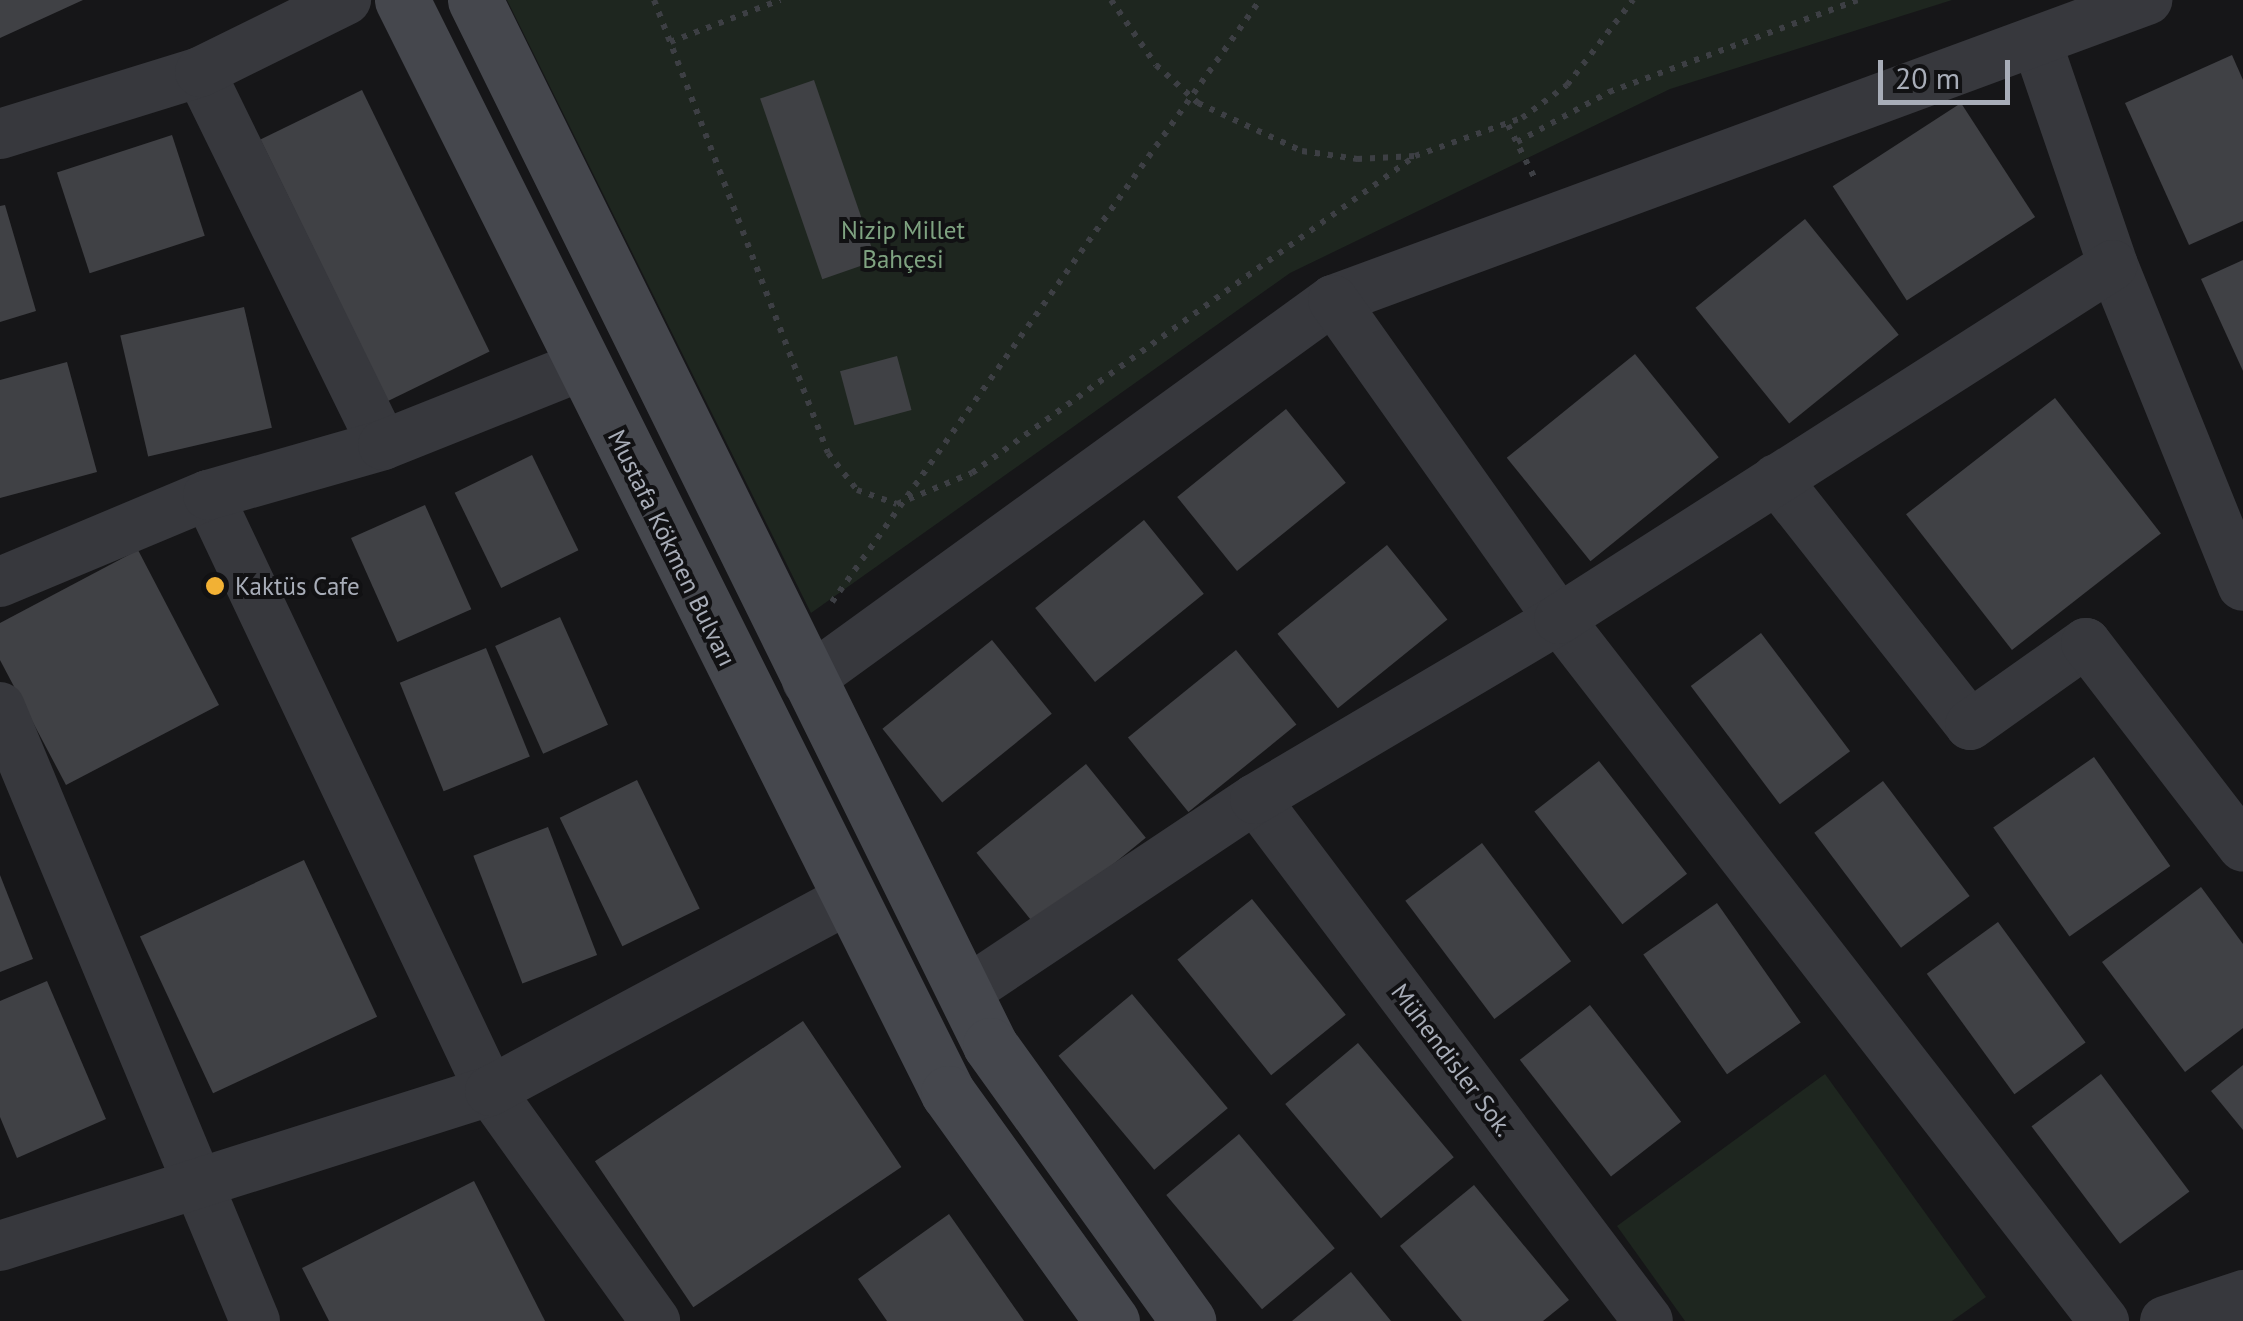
<!DOCTYPE html>
<meta charset="utf-8">
<style>
body{margin:0}
#map{position:relative;width:2243px;height:1321px;overflow:hidden;background:#161618;font-family:"PT Sans",sans-serif}
div>[style]{position:absolute}
.green>*{inset:0;background:#1e261f}
.building>*{inset:0;background:#404145;transform-origin:0 0}
.path>*{height:6px;margin-top:-3px;transform-origin:0;background:repeating-linear-gradient(90deg,#3d3f44 0 5px,transparent 0 13px)}
.street>*{height:50px;margin:-25px;padding:0 25px;transform-origin:25px;border-radius:25px;background:#37383d}
.secondary>*{height:55px;margin:-27.5px;padding:0 27.5px;transform-origin:27.5px;border-radius:27.5px;background:#45474d}
.dots>*{width:28px;height:28px;translate:-50% -50%;box-sizing:border-box;border:5px solid #111113;border-radius:50%}
span{translate:-50% -50%;white-space:nowrap;text-align:center;line-height:1.15;-webkit-text-stroke:8px #111113;paint-order:stroke}
.park-label{font-size:25px;color:#7fa381}
.street-label{font-size:25px;color:#a8adb8}
.poi-label{font-size:25px;color:#a8adb8}
.left{translate:0 -50%;text-align:left}
.scale{position:absolute;left:1878px;top:60px;width:132px;height:45px;box-sizing:border-box;border:5px solid #a8adb8;border-top:0;padding-left:12px;font-size:30px;line-height:35px;white-space:nowrap;color:#a8adb8;-webkit-text-stroke:8px #111113;paint-order:stroke}
</style>
<div id="map">
<div class="green">
<i style="clip-path:polygon(507px 0,1952px 0,1670px 89px,1290px 273px,811px 613px)"></i>
<i style="clip-path:polygon(1825px 1074px,1986px 1297px,1952px 1321px,1685px 1321px,1617px 1226px)"></i>
</div>
<div class="building">
<i style="clip-path:polygon(0 0,83px 0,0 38px)"></i>
<i style="clip-path:polygon(2232px 55px,2243px 80px,2243px 221px,2189px 245px,2125px 103px)"></i>
<i style="left:814px;top:80px;width:191px;height:57px;rotate:71deg"></i>
<i style="left:362px;top:90px;width:291px;height:113px;rotate:64deg"></i>
<i style="left:1961px;top:103px;width:136px;height:153px;rotate:57deg"></i>
<i style="left:172px;top:135px;width:106px;height:121px;rotate:72deg"></i>
<i style="clip-path:polygon(5px 205px,36px 311px,0 322px,0 206px)"></i>
<i style="left:1805px;top:219px;width:149px;height:141px;rotate:51deg"></i>
<i style="clip-path:polygon(2243px 260px,2243px 371px,2201px 279px)"></i>
<i style="left:244px;top:307px;width:124px;height:127px;rotate:77deg"></i>
<i style="left:1635px;top:354px;width:133px;height:165px;rotate:51deg"></i>
<i style="left:897px;top:356px;width:56px;height:59px;rotate:75deg"></i>
<i style="clip-path:polygon(67px 362px,97px 472px,0 498px,0 380px)"></i>
<i style="left:2055px;top:398px;width:172px;height:189px;rotate:52deg"></i>
<i style="left:1286px;top:409px;width:95px;height:140px;rotate:51deg"></i>
<i style="left:532px;top:455px;width:106px;height:86px;rotate:64deg"></i>
<i style="left:425px;top:505px;width:114px;height:81px;rotate:66deg"></i>
<i style="left:1144px;top:520px;width:95px;height:140px;rotate:51deg"></i>
<i style="left:1387px;top:545px;width:96px;height:141px;rotate:51deg"></i>
<i style="clip-path:polygon(138px 550px,219px 705px,66px 785px,0 660px,0 623px)"></i>
<i style="left:560px;top:617px;width:118px;height:71px;rotate:66deg"></i>
<i style="left:1761px;top:633px;width:148px;height:88px;rotate:53deg"></i>
<i style="left:992px;top:640px;width:95px;height:141px;rotate:51deg"></i>
<i style="left:486px;top:648px;width:117px;height:93px;rotate:68deg"></i>
<i style="left:1236px;top:650px;width:96px;height:139px;rotate:51deg"></i>
<i style="left:2094px;top:757px;width:133px;height:123px;rotate:55deg"></i>
<i style="left:1599px;top:761px;width:143px;height:82px;rotate:52deg"></i>
<i style="left:1086px;top:764px;width:95px;height:141px;rotate:51deg"></i>
<i style="left:637px;top:780px;width:143px;height:86px;rotate:64deg"></i>
<i style="left:1883px;top:781px;width:144px;height:86px;rotate:53deg"></i>
<i style="left:548px;top:827px;width:137px;height:80px;rotate:69deg"></i>
<i style="left:1482px;top:843px;width:148px;height:96px;rotate:53deg"></i>
<i style="left:304px;top:860px;width:173px;height:181px;rotate:65deg"></i>
<i style="clip-path:polygon(0 875px,33px 959px,0 972px)"></i>
<i style="clip-path:polygon(2201px 887px,2243px 944px,2243px 1028px,2185px 1072px,2102px 962px)"></i>
<i style="left:1252px;top:899px;width:149px;height:96px;rotate:51deg"></i>
<i style="left:1717px;top:903px;width:146px;height:90px;rotate:55deg"></i>
<i style="left:1998px;top:922px;width:149px;height:88px;rotate:54deg"></i>
<i style="clip-path:polygon(47px 981px,106px 1119px,17px 1158px,0 1117px,0 1001px)"></i>
<i style="left:1132px;top:994px;width:149px;height:96px;rotate:50deg"></i>
<i style="left:1590px;top:1005px;width:148px;height:89px;rotate:52deg"></i>
<i style="left:803px;top:1021px;width:176px;height:251px;rotate:56deg"></i>
<i style="left:1358px;top:1043px;width:149px;height:95px;rotate:50deg"></i>
<i style="clip-path:polygon(2243px 1065px,2243px 1130px,2211px 1091px)"></i>
<i style="left:2101px;top:1074px;width:147px;height:87px;rotate:53deg"></i>
<i style="left:1239px;top:1134px;width:149px;height:95px;rotate:50deg"></i>
<i style="clip-path:polygon(474px 1181px,545px 1321px,329px 1321px,302px 1268px)"></i>
<i style="clip-path:polygon(1474px 1185px,1569px 1300px,1543px 1321px,1462px 1321px,1400px 1246px)"></i>
<i style="clip-path:polygon(949px 1214px,1024px 1321px,887px 1321px,858px 1279px)"></i>
<i style="clip-path:polygon(1351px 1272px,1391px 1321px,1292px 1321px)"></i>
</div>
<div class="path">
<i style="left:654px;top:0;width:485px;rotate:69deg"></i>
<i style="left:828px;top:453px;width:47px;rotate:51.9deg"></i>
<i style="left:857px;top:490px;width:42px;rotate:19.3deg"></i>
<i style="left:897px;top:504px;width:81px;rotate:-22.5deg"></i>
<i style="left:972px;top:473px;width:545px;rotate:-35.59deg"></i>
<i style="left:1111px;top:0;width:79px;rotate:55.3deg"></i>
<i style="left:1156px;top:65px;width:57px;rotate:42.1deg"></i>
<i style="left:1198px;top:103px;width:115px;rotate:24.8deg"></i>
<i style="left:1302px;top:151px;width:56px;rotate:8.3deg"></i>
<i style="left:1357px;top:159px;width:58px;rotate:-3deg"></i>
<i style="left:1415px;top:156px;width:114px;rotate:-19.6deg"></i>
<i style="left:1522px;top:118px;width:56px;rotate:-36.3deg"></i>
<i style="left:1567px;top:85px;width:108px;rotate:-52.2deg"></i>
<i style="left:670px;top:42px;width:118px;rotate:-20.9deg"></i>
<i style="left:1508px;top:125px;width:60px;rotate:63.4deg"></i>
<i style="left:1517px;top:142px;width:105px;rotate:-28.5deg"></i>
<i style="left:1609px;top:92px;width:265px;rotate:-20.3deg"></i>
<i style="left:832px;top:602px;width:739px;rotate:-54.59deg"></i>
</div>
<div class="street">
<i style="left:2038px;top:46px;width:231px;rotate:71.1deg"></i>
<i style="left:2113px;top:265px;width:346px;rotate:68deg"></i>
<i style="left:200px;top:72px;width:415px;rotate:63.9deg"></i>
<i style="left:0;top:134px;width:209px;rotate:-17.2deg"></i>
<i style="left:200px;top:72px;width:163px;rotate:-26.3deg"></i>
<i style="left:1333px;top:300px;width:868px;rotate:-20.23deg"></i>
<i style="left:1776px;top:479px;width:313px;rotate:51.7deg"></i>
<i style="left:1970px;top:725px;width:142px;rotate:-35.3deg"></i>
<i style="left:2086px;top:643px;width:257px;rotate:52.4deg"></i>
<i style="left:208px;top:495px;width:659px;rotate:64.68deg"></i>
<i style="left:490px;top:1091px;width:283px;rotate:54.3deg"></i>
<i style="left:0;top:582px;width:225px;rotate:-22.7deg"></i>
<i style="left:208px;top:495px;width:182px;rotate:-15.9deg"></i>
<i style="left:383px;top:445px;width:214px;rotate:-21.7deg"></i>
<i style="left:807px;top:681px;width:649px;rotate:-35.92deg"></i>
<i style="left:1333px;top:300px;width:391px;rotate:54.7deg"></i>
<i style="left:1559px;top:619px;width:889px;rotate:52.18deg"></i>
<i style="left:0;top:707px;width:665px;rotate:67.45deg"></i>
<i style="left:1255px;top:799px;width:653px;rotate:53.02deg"></i>
<i style="left:964px;top:993px;width:350px;rotate:-33.7deg"></i>
<i style="left:1255px;top:799px;width:353px;rotate:-30.6deg"></i>
<i style="left:1559px;top:619px;width:657px;rotate:-32.58deg"></i>
<i style="left:0;top:1246px;width:514px;rotate:-17.55deg"></i>
<i style="left:490px;top:1091px;width:406px;rotate:-28.2deg"></i>
<i style="left:2165px;top:1321px;width:82px;rotate:-18.4deg"></i>
</div>
<div class="secondary">
<i style="left:402px;top:0;width:1222px;rotate:63.46deg"></i>
<i style="left:948px;top:1093px;width:281px;rotate:54.3deg"></i>
<i style="left:475px;top:0;width:1165px;rotate:63.76deg"></i>
<i style="left:990px;top:1045px;width:340px;rotate:54.3deg"></i>
</div>
<div class="dots">
<i style="left:215px;top:586px;background:#f2b134"></i>
</div>
<div class="park-label">
<span style="left:903px;top:245px">Nizip Millet<br>Bahçesi</span>
</div>
<div class="street-label">
<span style="left:672px;top:548px;rotate:64deg">Mustafa Kökmen Bulvarı</span>
<span style="left:1452px;top:1060px;rotate:53deg">Mühendisler Sok.</span>
</div>
<div class="poi-label">
<span class="left" style="left:235px;top:586px">Kaktüs Cafe</span>
</div>
<div class="scale">20 m</div>
</div>
